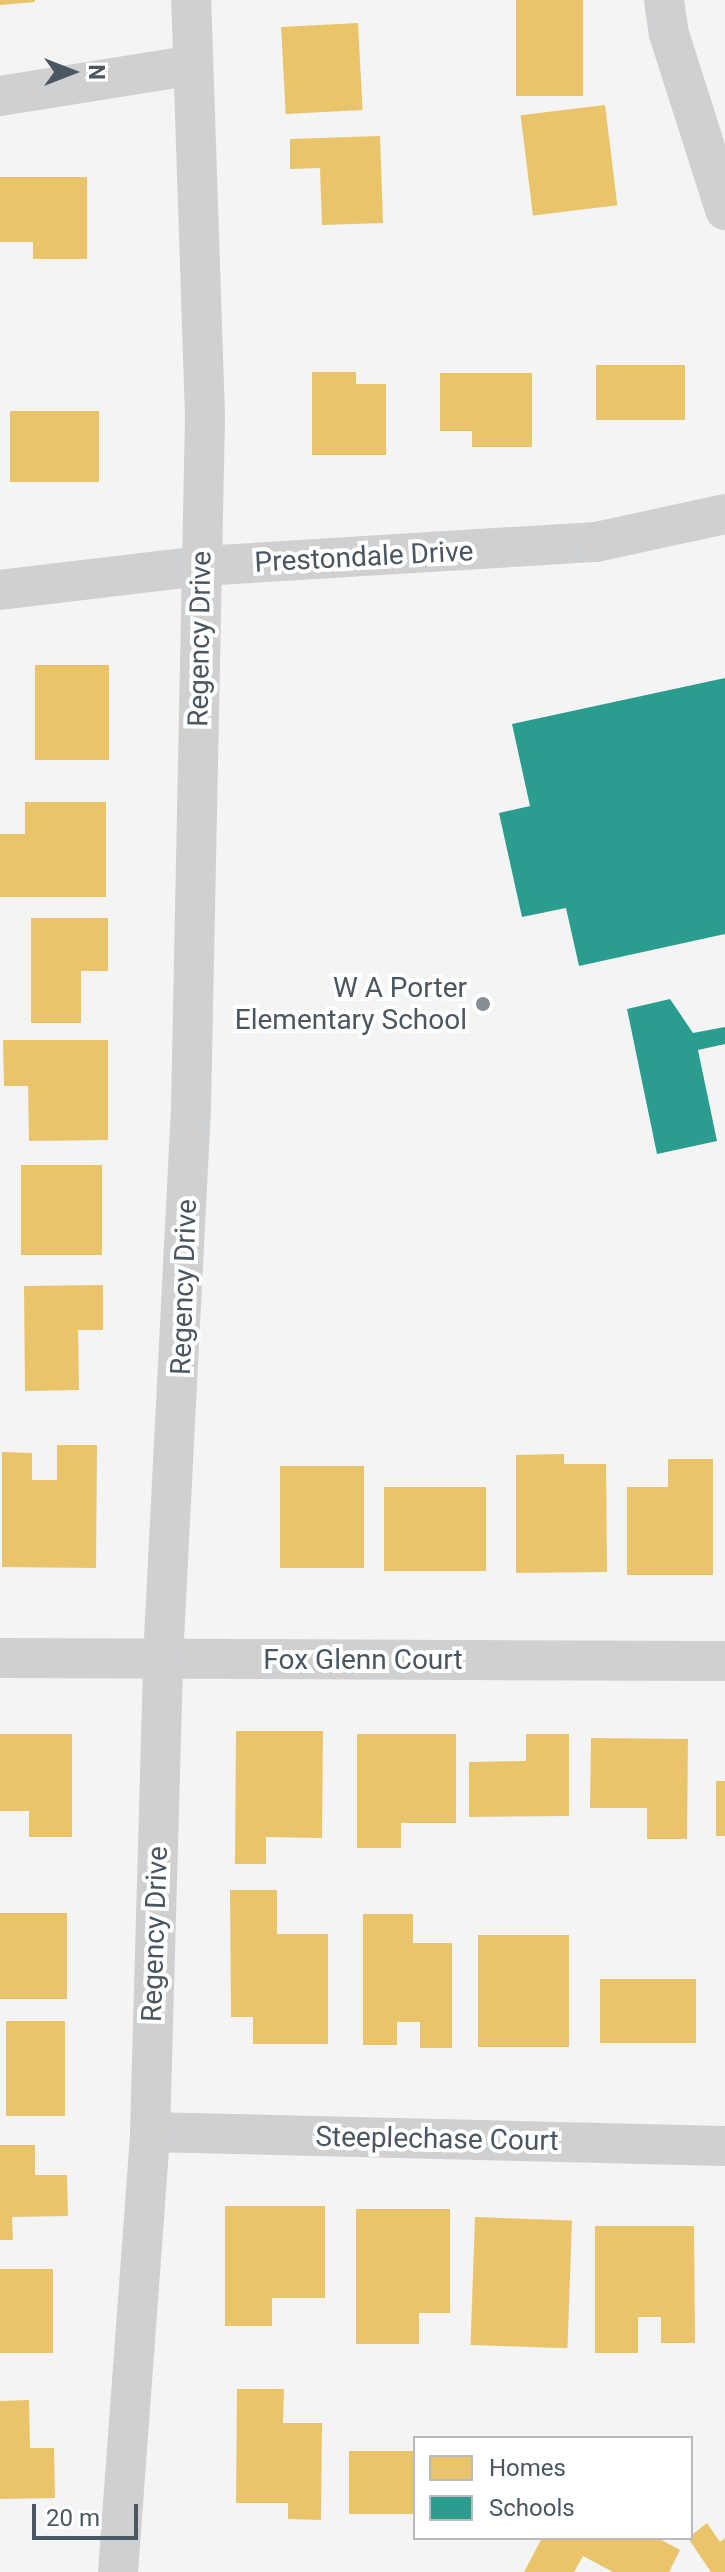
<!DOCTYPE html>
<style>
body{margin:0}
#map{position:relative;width:725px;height:2572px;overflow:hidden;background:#f4f4f4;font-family:Roboto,sans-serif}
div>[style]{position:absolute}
.homes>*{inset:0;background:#e9c46a;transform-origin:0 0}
.schools>*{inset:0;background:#2a9d8f}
.street>*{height:40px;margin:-20px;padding:0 20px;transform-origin:20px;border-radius:20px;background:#ced0d2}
.dots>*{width:22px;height:22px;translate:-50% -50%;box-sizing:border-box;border:4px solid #fff;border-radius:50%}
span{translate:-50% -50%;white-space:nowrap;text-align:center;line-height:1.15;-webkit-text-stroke:8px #fff;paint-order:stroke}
.street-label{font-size:28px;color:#4a5661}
.poi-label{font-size:28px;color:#4a5661}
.right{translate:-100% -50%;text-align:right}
.legend{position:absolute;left:413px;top:2436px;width:280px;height:104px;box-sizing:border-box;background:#fff;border:2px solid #b7bbc0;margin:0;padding:10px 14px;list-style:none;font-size:24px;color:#4a5661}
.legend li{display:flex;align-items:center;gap:16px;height:40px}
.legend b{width:40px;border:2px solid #b7bbc0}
.north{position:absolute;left:32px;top:32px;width:80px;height:80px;-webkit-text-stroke:6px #fff;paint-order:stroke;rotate:90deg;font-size:22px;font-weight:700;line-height:32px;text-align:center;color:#4a5661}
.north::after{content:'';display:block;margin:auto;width:28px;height:36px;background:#4a5661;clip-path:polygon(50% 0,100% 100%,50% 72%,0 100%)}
.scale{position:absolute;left:32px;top:2504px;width:106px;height:36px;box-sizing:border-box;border:4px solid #4a5661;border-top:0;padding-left:10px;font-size:24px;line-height:28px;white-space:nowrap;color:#4a5661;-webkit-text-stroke:6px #fff;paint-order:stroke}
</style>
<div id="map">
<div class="homes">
<i style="clip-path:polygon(0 0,35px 0,35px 2px,0 5px)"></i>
<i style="left:516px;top:0;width:67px;height:96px"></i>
<i style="left:358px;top:23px;width:87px;height:77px;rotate:87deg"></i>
<i style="left:605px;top:105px;width:101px;height:85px;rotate:83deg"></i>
<i style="clip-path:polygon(380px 136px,383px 223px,322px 225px,320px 168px,290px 169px,290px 139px)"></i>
<i style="clip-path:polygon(0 177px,87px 177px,87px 259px,33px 259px,33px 242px,0 242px)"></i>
<i style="left:596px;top:365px;width:89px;height:55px"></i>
<i style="clip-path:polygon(312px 372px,356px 372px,356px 384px,386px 384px,386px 455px,312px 455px)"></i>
<i style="clip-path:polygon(440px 373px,532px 373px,532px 447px,472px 447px,472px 431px,440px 431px)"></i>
<i style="left:10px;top:411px;width:89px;height:71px"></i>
<i style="left:35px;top:665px;width:74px;height:95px"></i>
<i style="clip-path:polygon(25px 802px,106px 802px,106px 897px,0 897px,0 834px,25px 834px)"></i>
<i style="clip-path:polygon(31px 918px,108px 918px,108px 971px,81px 971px,81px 1023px,31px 1023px)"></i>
<i style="clip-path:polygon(3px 1040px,108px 1040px,108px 1140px,29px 1141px,28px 1086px,4px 1086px)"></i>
<i style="left:21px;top:1165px;width:81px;height:90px"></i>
<i style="clip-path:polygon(103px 1285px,103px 1330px,78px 1330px,79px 1390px,25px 1391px,24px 1286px)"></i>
<i style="clip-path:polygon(57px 1445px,97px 1445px,96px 1568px,2px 1567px,2px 1452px,32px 1453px,32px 1480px,57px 1480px)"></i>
<i style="clip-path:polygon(564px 1454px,564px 1464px,606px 1464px,607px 1572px,516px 1573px,516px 1455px)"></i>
<i style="clip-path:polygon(668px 1459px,713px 1459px,713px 1575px,627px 1575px,627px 1487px,668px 1487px)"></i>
<i style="left:280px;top:1466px;width:84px;height:102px"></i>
<i style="left:384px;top:1487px;width:102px;height:84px"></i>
<i style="clip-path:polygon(236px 1731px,323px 1731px,322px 1838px,266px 1837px,266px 1864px,235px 1864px)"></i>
<i style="clip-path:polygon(0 1734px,72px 1734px,72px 1837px,29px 1837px,29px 1811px,0 1811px)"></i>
<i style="clip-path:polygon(357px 1734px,456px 1734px,456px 1823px,401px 1823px,401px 1848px,357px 1848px)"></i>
<i style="clip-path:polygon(526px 1734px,569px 1734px,569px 1816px,469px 1817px,469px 1762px,526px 1761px)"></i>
<i style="clip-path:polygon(591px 1738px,688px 1739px,687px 1839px,647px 1839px,647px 1808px,590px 1808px)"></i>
<i style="left:716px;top:1781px;width:9px;height:55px"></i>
<i style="clip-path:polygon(230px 1890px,277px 1890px,277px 1934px,328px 1934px,328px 2044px,253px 2044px,253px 2017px,231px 2017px)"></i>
<i style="left:0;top:1913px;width:67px;height:86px"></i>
<i style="clip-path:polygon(363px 1914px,413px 1914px,413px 1943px,452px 1943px,452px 2048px,420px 2048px,420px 2022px,397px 2022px,397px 2045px,363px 2045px)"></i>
<i style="left:478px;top:1935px;width:91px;height:112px"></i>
<i style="left:600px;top:1979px;width:96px;height:64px"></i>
<i style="left:6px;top:2021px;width:59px;height:95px"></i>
<i style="clip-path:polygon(0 2145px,35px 2145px,35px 2175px,67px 2175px,68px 2216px,12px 2217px,13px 2240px,0 2240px)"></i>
<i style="clip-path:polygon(225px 2206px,325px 2206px,325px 2298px,272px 2298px,272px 2326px,225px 2326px)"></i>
<i style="clip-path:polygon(356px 2209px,450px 2209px,450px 2313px,419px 2313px,419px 2344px,356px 2344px)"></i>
<i style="left:475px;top:2217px;width:97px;height:128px;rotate:2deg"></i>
<i style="clip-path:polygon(595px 2226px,694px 2226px,695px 2343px,661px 2343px,661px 2317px,638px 2317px,638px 2353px,595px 2353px)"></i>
<i style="left:0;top:2269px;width:53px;height:84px"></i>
<i style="clip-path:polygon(237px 2389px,284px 2389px,283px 2423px,322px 2423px,321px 2520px,288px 2519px,288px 2503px,236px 2503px)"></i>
<i style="clip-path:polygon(29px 2400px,30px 2448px,54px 2448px,55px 2498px,0 2499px,0 2401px)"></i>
<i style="left:349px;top:2451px;width:66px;height:63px"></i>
<i style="clip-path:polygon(707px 2523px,720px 2542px,725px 2538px,725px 2572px,711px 2572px,688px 2538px)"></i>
<i style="clip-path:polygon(542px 2538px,658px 2538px,680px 2550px,669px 2572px,613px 2572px,583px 2556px,574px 2572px,524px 2572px)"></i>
</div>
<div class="schools">
<i style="clip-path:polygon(725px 678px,725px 934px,579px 966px,566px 908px,522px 917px,499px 813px,530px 806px,512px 724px)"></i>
<i style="clip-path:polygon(670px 999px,693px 1033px,725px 1027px,725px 1044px,698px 1050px,717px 1141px,657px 1154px,627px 1009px)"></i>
</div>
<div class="street">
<i style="left:664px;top:0;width:34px;rotate:82deg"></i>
<i style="left:669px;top:34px;width:185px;rotate:72.3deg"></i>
<i style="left:0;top:96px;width:195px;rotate:-9.1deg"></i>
<i style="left:0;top:590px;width:203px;rotate:-6.8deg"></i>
<i style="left:202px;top:566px;width:395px;rotate:-3.5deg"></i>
<i style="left:596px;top:542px;width:132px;rotate:-12.2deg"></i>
<i style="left:0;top:1658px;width:725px;rotate:0.24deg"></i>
<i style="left:150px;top:2132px;width:575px;rotate:1.39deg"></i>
<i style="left:118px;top:2572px;width:441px;rotate:-85.8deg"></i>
<i style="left:150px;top:2132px;width:473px;rotate:-88.4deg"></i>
<i style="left:163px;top:1659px;width:552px;rotate:-87.09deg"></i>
<i style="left:191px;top:1108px;width:692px;rotate:-88.84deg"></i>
<i style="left:205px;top:416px;width:416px;rotate:-91.9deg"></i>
</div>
<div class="dots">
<i style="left:483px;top:1004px;background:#868d94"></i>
</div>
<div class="street-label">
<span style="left:364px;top:557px;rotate:-3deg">Prestondale Drive</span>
<span style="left:200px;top:639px;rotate:-89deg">Regency Drive</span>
<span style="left:184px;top:1287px;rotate:-88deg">Regency Drive</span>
<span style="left:363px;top:1660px">Fox Glenn Court</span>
<span style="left:155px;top:1934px;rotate:-88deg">Regency Drive</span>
<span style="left:437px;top:2139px;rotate:1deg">Steeplechase Court</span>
</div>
<div class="poi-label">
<span class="right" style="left:467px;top:1004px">W A Porter<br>Elementary School</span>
</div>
<ul class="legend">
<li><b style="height:22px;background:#e9c46a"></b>Homes</li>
<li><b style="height:22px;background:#2a9d8f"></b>Schools</li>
</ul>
<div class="north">N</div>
<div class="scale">20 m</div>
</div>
